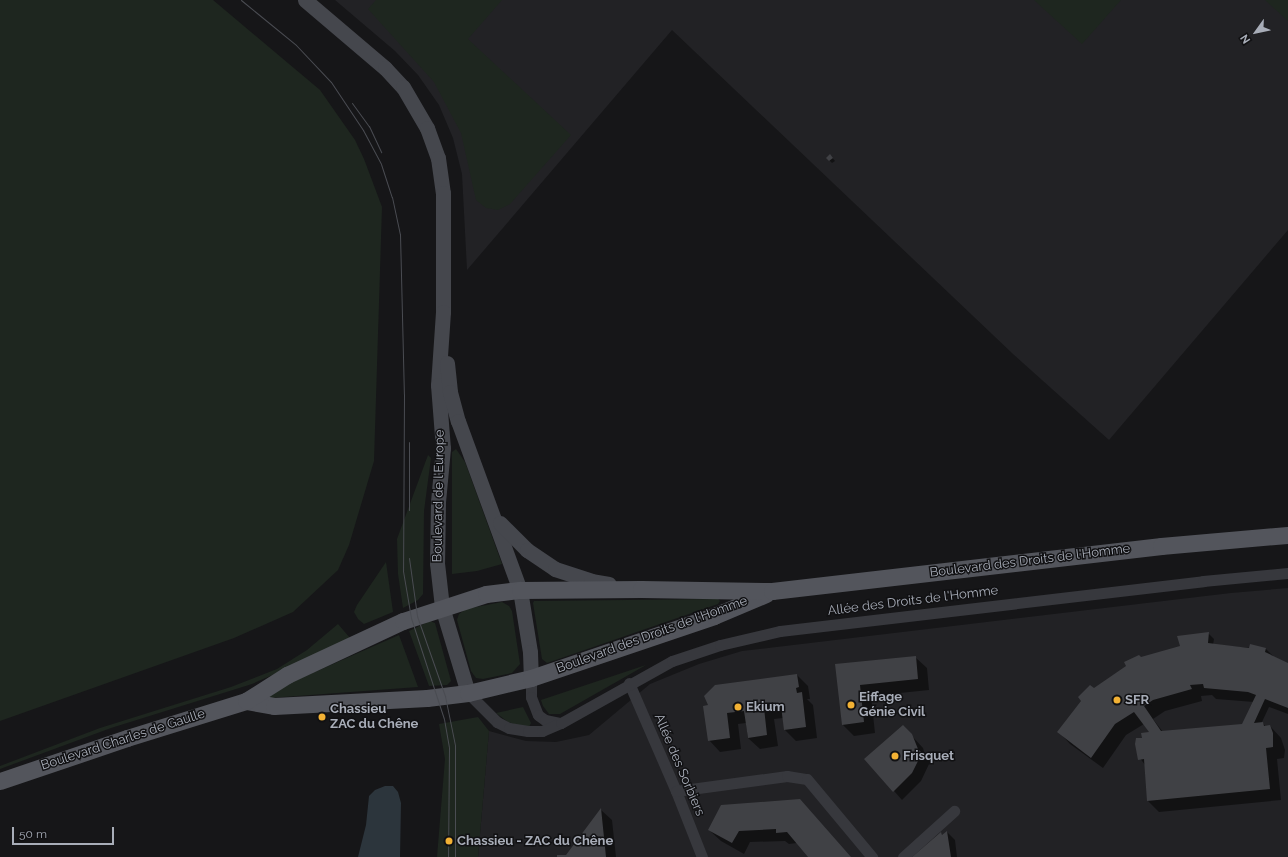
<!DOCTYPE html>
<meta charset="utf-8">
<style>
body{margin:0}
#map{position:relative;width:1288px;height:857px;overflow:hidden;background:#161618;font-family:Raleway,sans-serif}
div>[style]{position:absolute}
.built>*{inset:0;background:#222225}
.green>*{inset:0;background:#1e261f}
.water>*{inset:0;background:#2c353c}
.shadow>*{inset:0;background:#0007}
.building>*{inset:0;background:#404145}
.street>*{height:11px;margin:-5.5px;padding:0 5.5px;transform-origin:5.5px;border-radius:5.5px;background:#37383d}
.secondary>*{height:15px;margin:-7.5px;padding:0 7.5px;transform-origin:7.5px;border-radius:7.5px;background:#45474d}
.primary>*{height:17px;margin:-8.5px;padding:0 8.5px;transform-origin:8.5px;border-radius:8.5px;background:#53555c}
.tram>*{height:1px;margin:-0.5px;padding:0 0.5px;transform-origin:0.5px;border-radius:0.5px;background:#4a4c52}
.dots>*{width:11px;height:11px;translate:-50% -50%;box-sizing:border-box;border:2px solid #111113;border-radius:50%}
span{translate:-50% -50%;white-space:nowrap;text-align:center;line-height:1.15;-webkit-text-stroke:3px #111113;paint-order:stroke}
.street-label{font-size:13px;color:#a8adb8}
.poi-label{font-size:13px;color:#a8adb8;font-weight:700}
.left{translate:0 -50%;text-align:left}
.north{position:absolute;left:1236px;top:12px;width:40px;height:40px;-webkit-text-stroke:3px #111113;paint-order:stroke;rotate:237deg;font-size:11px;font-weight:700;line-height:16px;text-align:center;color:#a8adb8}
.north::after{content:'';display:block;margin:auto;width:14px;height:18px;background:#a8adb8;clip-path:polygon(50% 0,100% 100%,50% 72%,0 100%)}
.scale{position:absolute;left:12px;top:827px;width:102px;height:18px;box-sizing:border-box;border:2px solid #a8adb8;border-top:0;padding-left:5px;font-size:12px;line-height:14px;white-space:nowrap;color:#a8adb8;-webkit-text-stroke:3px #111113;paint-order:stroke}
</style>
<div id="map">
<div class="built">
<i style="clip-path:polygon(335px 0,1288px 0,1288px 230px,1109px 440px,1013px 354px,672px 30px,467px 270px,462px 174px,453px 138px,439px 105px,418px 75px,395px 51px)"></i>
<i style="clip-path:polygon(1288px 588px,1288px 857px,478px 857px,489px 731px,526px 741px,556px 742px,589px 735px,650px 684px,699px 664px,742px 651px,1231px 593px)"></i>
</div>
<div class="green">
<i style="clip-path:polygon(0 0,213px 0,320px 90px,355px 140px,364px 159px,382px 207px,374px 461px,349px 545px,338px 570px,293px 612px,234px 638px,0 721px)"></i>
<i style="clip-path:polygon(376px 0,502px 0,468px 39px,571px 135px,510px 204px,498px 210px,486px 208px,476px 200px,461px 133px,434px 82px,368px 9px)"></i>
<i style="clip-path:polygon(1034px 0,1121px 0,1082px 44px)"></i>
<i style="clip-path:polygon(1265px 0,1288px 0,1288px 21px)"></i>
<i style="clip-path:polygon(456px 449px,465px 462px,502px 564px,477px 571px,452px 574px,452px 452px)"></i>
<i style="clip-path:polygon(428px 455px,431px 458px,424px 511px,423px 594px,418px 600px,403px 608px,398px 574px,397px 539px)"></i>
<i style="clip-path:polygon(386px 562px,393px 612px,364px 624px,358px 619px,354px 612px,357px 605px)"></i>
<i style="clip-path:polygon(718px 599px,720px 601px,718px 604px,547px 663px,542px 659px,533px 603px,534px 601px)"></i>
<i style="clip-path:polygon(502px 602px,509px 606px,512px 611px,520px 664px,512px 673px,483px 679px,476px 678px,471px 671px,457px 620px,459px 614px,466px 609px)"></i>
<i style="clip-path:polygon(430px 621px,435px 623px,451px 681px,447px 685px,429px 686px,409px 631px)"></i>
<i style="clip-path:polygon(338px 624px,350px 638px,325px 652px,252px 684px,111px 728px,0 769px,0 766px,100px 728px,231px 687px,277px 669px,307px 650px)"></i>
<i style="clip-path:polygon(399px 635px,418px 687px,270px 698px,267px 693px)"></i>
<i style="clip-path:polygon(646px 665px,560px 714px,549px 714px,543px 706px,541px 700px)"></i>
<i style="clip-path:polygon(523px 707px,531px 723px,529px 727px,523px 727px,508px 722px,496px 713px)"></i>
<i style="clip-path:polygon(478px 717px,489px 731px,478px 857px,437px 857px,445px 759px,439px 724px)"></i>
</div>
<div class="water">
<i style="clip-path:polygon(385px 786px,393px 786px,398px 792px,401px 803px,400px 857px,358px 857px,366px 825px,369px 796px,375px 790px)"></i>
</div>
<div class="shadow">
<i style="clip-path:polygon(830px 155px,835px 161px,832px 163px,827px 158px)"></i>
<i style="clip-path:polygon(evenodd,1208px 633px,1214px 639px,1213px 645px,1266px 649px,1274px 657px,1288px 664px,1288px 714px,1269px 707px,1262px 722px,1266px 727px,1270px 726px,1281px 738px,1285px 750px,1284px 758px,1277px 759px,1281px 800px,1159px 812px,1148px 801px,1145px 765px,1137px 754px,1137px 739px,1143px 739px,1151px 733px,1144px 724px,1126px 735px,1103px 768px,1070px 744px,1059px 732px,1094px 690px,1141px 658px,1181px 647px,1208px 633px,1212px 695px,1216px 699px,1254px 702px,1243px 725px,1163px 732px,1153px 719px,1165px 711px,1202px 701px,1201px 696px,1212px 695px)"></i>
<i style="clip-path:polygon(915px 657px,927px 668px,929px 690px,871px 696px,875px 733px,854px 736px,843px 725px,836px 665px)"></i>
<i style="clip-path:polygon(797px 675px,808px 686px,810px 699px,807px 699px,813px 705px,817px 738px,796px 741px,785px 730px,783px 718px,774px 719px,778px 746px,760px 749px,748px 738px,746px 723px,738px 724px,741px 749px,720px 752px,709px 740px,704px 707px)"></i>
<i style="clip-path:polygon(911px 735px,923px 748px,926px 758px,930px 762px,921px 781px,902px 800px,866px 759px)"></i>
<i style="clip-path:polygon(800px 800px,850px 857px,809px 857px,797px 843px,789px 844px,785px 841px,750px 842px,744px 854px,721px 841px,709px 830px)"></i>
<i style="clip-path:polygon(601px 810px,612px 820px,616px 857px,558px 857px,566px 856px)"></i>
<i style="clip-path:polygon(947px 832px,955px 840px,957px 857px,914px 857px,941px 833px,943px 836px)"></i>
</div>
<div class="building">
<i style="clip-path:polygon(830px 154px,833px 158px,829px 161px,826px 158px)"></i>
<i style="clip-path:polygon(evenodd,1209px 632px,1208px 643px,1249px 648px,1250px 644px,1266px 648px,1265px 652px,1288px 663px,1288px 708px,1265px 699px,1254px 723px,1263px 722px,1264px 726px,1270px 725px,1273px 733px,1273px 747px,1266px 748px,1270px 789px,1147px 801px,1144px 759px,1138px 760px,1135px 744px,1136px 738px,1142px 738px,1141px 733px,1149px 732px,1134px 712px,1115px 724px,1091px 758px,1057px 732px,1081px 701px,1078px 697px,1090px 685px,1094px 688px,1126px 666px,1124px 662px,1139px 655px,1141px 657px,1180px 646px,1177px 636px,1209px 632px,1203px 684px,1204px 688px,1248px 692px,1256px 695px,1242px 724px,1161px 731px,1144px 706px,1153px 700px,1192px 689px,1190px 685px,1203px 684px)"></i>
<i style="clip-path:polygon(916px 656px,918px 679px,860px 685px,864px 722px,842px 725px,835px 664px)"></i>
<i style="clip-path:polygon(797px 674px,799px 687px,796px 688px,797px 693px,802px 692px,806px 727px,784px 730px,781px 706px,764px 708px,767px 735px,748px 738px,744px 711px,727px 713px,730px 738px,708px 741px,703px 706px,708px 705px,704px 696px,715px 685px)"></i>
<i style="clip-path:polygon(903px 725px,912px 734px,918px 749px,922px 753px,912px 773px,893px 792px,864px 759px)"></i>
<i style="clip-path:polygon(800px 799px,851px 857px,808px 857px,787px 832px,776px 833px,776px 829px,739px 831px,732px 843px,708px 830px,721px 805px)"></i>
<i style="clip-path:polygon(601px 808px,606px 857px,557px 857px,557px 855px,566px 855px)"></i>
<i style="clip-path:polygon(947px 831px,951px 857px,912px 857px,941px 832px,942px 835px)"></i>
</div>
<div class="street">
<i style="left:531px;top:678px;width:19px;rotate:90deg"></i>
<i style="left:531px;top:697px;width:19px;rotate:69deg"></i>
<i style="left:538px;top:715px;width:9px;rotate:36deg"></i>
<i style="left:545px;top:720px;width:16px;rotate:11deg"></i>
<i style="left:629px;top:683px;width:118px;rotate:66.5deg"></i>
<i style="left:676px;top:791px;width:71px;rotate:68.5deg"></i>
<i style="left:468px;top:693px;width:41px;rotate:45deg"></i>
<i style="left:497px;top:722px;width:13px;rotate:27deg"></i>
<i style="left:509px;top:728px;width:19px;rotate:9deg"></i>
<i style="left:528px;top:731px;width:14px"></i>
<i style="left:542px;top:731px;width:21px;rotate:-23deg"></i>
<i style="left:561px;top:723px;width:127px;rotate:-29.2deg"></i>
<i style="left:672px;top:661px;width:51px;rotate:-18.4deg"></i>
<i style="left:720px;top:645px;width:62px;rotate:-13.1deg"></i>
<i style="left:780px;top:631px;width:426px;rotate:-6.7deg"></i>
<i style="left:1203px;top:581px;width:85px;rotate:-5.4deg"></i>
<i style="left:676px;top:791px;width:112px;rotate:-7.7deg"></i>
<i style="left:787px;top:776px;width:20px;rotate:9deg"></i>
<i style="left:807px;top:779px;width:102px;rotate:50.2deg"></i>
<i style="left:903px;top:857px;width:69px;rotate:-42deg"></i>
</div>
<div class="secondary">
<i style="left:305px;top:0;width:105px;rotate:40.4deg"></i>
<i style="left:385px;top:68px;width:26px;rotate:47deg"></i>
<i style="left:403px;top:87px;width:48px;rotate:59.7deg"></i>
<i style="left:427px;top:128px;width:32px;rotate:70deg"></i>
<i style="left:438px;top:158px;width:35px;rotate:82deg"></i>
<i style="left:443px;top:193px;width:119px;rotate:90deg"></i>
<i style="left:443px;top:312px;width:73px;rotate:93.9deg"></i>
<i style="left:438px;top:385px;width:63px;rotate:85.5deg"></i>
<i style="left:443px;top:448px;width:54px;rotate:95.3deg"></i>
<i style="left:438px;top:502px;width:61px;rotate:90.9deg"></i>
<i style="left:437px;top:563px;width:44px;rotate:83.5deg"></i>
<i style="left:442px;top:607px;width:90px;rotate:73.2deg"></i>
<i style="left:447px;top:363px;width:29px;rotate:84deg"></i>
<i style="left:450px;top:392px;width:30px;rotate:75deg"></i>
<i style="left:458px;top:421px;width:180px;rotate:69.9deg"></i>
<i style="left:520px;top:590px;width:63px;rotate:80.8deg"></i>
<i style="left:530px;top:652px;width:26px;rotate:88deg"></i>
<i style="left:500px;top:523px;width:38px;rotate:45deg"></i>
<i style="left:527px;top:550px;width:34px;rotate:34deg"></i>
<i style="left:555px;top:569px;width:38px;rotate:18deg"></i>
<i style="left:591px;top:581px;width:18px;rotate:9deg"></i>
</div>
<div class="primary">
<i style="left:246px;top:701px;width:28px;rotate:10deg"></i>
<i style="left:274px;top:706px;width:153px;rotate:-3deg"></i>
<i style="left:427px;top:698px;width:41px;rotate:-7deg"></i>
<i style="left:468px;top:693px;width:65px;rotate:-13.4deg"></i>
<i style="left:531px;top:678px;width:193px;rotate:-18.7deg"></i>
<i style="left:714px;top:616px;width:56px;rotate:-22.9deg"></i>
<i style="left:0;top:781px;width:134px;rotate:-18.7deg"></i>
<i style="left:127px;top:738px;width:125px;rotate:-17.3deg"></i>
<i style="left:246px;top:701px;width:49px;rotate:-32.4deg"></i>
<i style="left:287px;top:675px;width:128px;rotate:-25deg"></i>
<i style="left:403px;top:621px;width:87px;rotate:-18deg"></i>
<i style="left:486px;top:594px;width:34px;rotate:-7deg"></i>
<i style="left:520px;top:590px;width:121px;rotate:-0.5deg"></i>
<i style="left:641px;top:589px;width:131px;rotate:0.9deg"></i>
<i style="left:772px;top:591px;width:392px;rotate:-6.6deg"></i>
<i style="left:1161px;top:546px;width:127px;rotate:-5deg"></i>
</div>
<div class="tram">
<i style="left:241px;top:0;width:71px;rotate:39.3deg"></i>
<i style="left:296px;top:45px;width:51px;rotate:46.6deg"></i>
<i style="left:331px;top:82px;width:58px;rotate:56.3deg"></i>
<i style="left:363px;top:130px;width:38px;rotate:62deg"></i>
<i style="left:381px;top:164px;width:35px;rotate:72deg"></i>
<i style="left:392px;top:197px;width:38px;rotate:78deg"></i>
<i style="left:400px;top:234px;width:160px;rotate:88.6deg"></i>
<i style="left:404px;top:394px;width:177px;rotate:90.3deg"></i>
<i style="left:403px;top:571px;width:48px;rotate:80.3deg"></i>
<i style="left:411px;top:618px;width:106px;rotate:71.9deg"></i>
<i style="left:444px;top:719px;width:28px;rotate:80deg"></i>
<i style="left:449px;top:747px;width:110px;rotate:90.5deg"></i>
<i style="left:352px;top:103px;width:29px;rotate:54deg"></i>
<i style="left:369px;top:126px;width:29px;rotate:65deg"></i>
<i style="left:409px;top:510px;width:68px;rotate:-90deg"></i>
<i style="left:409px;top:558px;width:59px;rotate:82.1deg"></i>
<i style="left:417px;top:616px;width:85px;rotate:70.7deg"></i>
<i style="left:445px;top:696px;width:50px;rotate:78.5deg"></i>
<i style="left:455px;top:745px;width:112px;rotate:90deg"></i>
</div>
<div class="dots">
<i style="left:1117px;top:700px;background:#f2b134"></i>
<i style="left:851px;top:705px;background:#f2b134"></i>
<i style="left:738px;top:707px;background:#f2b134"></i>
<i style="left:322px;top:717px;background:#f2b134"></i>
<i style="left:895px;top:756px;background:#f2b134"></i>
<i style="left:449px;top:841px;background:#f2b134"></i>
</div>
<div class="street-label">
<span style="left:439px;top:496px;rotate:-89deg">Boulevard de l'Europe</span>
<span style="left:1030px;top:561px;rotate:-7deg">Boulevard des Droits de l'Homme</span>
<span style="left:913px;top:601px;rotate:-7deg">Allée des Droits de l'Homme</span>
<span style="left:652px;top:635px;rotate:-20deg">Boulevard des Droits de l'Homme</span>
<span style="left:123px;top:740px;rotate:-18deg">Boulevard Charles de Gaulle</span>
<span style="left:679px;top:765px;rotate:67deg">Allée des Sorbiers</span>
</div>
<div class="poi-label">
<span class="left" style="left:859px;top:705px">Eiffage<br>Génie Civil</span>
<span class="left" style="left:1125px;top:700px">SFR</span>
<span class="left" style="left:746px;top:707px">Ekium</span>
<span class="left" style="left:330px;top:717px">Chassieu<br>ZAC du Chêne</span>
<span class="left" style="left:903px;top:756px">Frisquet</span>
<span class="left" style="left:457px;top:841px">Chassieu - ZAC du Chêne</span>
</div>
<div class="north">N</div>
<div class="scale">50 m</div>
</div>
